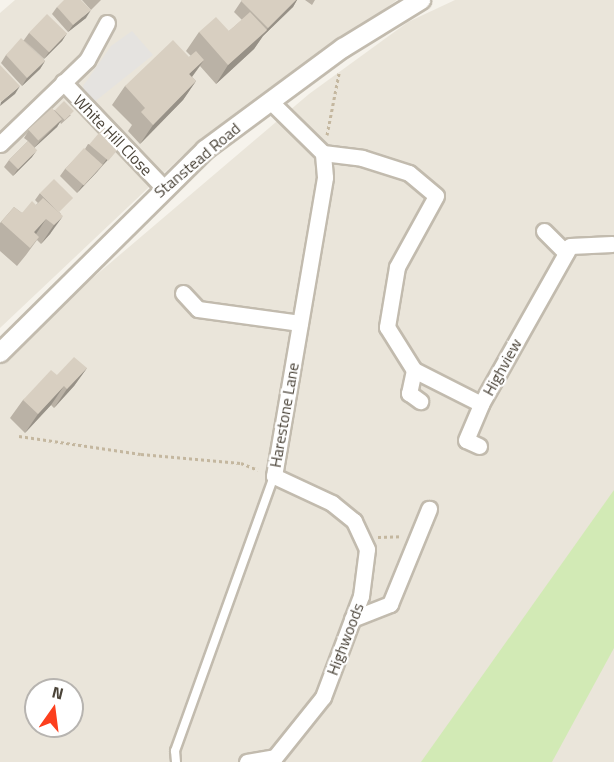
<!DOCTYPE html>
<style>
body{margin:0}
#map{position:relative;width:614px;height:762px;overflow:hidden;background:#f6f3ec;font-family:"Titillium Web",sans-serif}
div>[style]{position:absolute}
.residential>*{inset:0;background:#eae5da}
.green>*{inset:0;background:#d2eab5}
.parking>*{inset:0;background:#e5e3e0}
.path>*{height:3px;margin-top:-1.5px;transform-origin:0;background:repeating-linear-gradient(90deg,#c4b79f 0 3px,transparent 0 6px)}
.roads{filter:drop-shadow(2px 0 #c2bbae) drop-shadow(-2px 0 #c2bbae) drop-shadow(0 2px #c2bbae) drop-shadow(0 -2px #c2bbae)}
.service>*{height:8px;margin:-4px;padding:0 4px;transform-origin:4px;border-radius:4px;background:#fff}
.minor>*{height:15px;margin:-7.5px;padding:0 7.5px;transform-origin:7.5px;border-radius:7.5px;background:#fff}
.tertiary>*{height:18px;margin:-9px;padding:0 9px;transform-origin:9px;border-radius:9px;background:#fff}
.wall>*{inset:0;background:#bab2a6}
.shaded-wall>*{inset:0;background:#979187}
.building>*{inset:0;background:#d8cfc1;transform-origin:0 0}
span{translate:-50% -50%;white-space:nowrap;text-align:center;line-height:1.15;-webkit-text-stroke:4.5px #fff;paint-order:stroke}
.street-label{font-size:16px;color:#4b4439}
.north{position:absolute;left:24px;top:678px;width:60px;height:60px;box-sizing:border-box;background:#fff;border:2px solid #b7b4b0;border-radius:50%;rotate:14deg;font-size:16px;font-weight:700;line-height:24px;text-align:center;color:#4b4439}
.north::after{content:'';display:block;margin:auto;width:21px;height:27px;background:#fc3f1d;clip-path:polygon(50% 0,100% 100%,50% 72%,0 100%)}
</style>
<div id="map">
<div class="residential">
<i style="clip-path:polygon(15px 0,397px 0,183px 155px,0 328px,0 13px)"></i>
<i style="clip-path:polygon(evenodd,455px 0,614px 0,614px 762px,0 762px,0 365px,22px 338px,309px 94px,408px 22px,455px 0,36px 690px,72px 690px,72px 726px,36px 726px,36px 690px)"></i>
</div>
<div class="green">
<i style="clip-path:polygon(614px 490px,614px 648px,552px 762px,421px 762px)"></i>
</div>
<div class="parking">
<i style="clip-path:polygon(132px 31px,153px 55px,93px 103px,84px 97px,83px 86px,111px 46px)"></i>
</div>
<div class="path">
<i style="left:327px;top:135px;width:63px;rotate:-79deg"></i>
<i style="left:19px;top:436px;width:123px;rotate:8.4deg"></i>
<i style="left:141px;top:454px;width:100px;rotate:5.1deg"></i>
<i style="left:241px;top:463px;width:18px;rotate:22deg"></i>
<i style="left:378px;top:537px;width:24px;rotate:-2deg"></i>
</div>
<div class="roads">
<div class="service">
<i style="left:176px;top:762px;width:11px;rotate:-95deg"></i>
<i style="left:175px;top:751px;width:292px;rotate:-70.2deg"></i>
</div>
<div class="minor">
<i style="left:63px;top:82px;width:145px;rotate:46.4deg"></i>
<i style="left:270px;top:101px;width:74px;rotate:44.5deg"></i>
<i style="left:0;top:144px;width:121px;rotate:-44deg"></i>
<i style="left:87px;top:60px;width:42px;rotate:-61.6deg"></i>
<i style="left:323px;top:153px;width:39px;rotate:7deg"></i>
<i style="left:362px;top:158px;width:49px;rotate:17.7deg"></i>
<i style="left:409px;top:173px;width:35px;rotate:40deg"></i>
<i style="left:436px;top:196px;width:81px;rotate:118.8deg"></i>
<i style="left:397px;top:267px;width:61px;rotate:99.5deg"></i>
<i style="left:387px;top:327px;width:51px;rotate:57.9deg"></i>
<i style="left:414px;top:370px;width:75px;rotate:26.9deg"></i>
<i style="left:481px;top:404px;width:181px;rotate:-60.6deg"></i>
<i style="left:570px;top:246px;width:42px;rotate:-2.7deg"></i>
<i style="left:544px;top:231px;width:31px;rotate:45deg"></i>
<i style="left:183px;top:293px;width:22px;rotate:47deg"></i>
<i style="left:198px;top:309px;width:103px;rotate:7.8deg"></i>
<i style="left:414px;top:370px;width:24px;rotate:102deg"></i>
<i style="left:409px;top:393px;width:14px;rotate:36deg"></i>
<i style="left:479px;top:446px;width:14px;rotate:-155deg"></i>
<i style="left:466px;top:440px;width:39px;rotate:-67deg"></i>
<i style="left:352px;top:619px;width:41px;rotate:-21.5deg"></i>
<i style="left:390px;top:604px;width:103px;rotate:-67.7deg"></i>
<i style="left:247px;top:762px;width:28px;rotate:-10deg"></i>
<i style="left:275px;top:757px;width:77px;rotate:-51.3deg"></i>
<i style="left:323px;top:697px;width:108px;rotate:-69.4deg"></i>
<i style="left:361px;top:596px;width:47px;rotate:-82.7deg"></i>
<i style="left:367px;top:549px;width:31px;rotate:-115deg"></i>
<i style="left:354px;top:521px;width:28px;rotate:-141deg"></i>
<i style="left:332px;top:503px;width:64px;rotate:-155deg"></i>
<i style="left:274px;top:476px;width:303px;rotate:-80.3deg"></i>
<i style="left:325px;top:177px;width:24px;rotate:-95deg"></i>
</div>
<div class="tertiary">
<i style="left:0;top:353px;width:289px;rotate:-44.7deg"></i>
<i style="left:205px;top:150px;width:172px;rotate:-36.5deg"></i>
<i style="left:343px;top:48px;width:92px;rotate:-31.6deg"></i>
</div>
</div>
<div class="wall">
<i style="clip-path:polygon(82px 0,101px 0,91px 10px)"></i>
<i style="clip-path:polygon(242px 0,297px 0,293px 7px,263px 36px,254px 49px,216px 84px,200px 66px,192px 77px,196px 81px,183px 100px,140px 144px,128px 131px,132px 125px,112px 105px,125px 86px,189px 57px,191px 56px,186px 51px,199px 32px,229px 31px,242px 20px,234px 12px)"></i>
<i style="clip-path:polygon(305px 0,315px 0,312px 5px)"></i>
<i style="clip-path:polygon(57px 7px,86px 18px,68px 32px,52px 14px)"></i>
<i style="clip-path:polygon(29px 33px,67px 33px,62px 41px,44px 59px,24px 40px,45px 61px,40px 69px,22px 86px,1px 63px,6px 55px,24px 40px)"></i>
<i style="clip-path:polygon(54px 110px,71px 115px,61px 124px,60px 122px,57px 127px,35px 147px,32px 157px,13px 176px,4px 167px,9px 160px,28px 141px,24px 138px,29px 130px)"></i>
<i style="clip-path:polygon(88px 144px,117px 150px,77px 193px,60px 176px,65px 169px,85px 149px)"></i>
<i style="clip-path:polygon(40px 193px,61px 214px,50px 234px,41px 244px,37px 240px,26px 255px,17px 266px,0 251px,0 223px,14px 207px,22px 213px,36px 205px,38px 203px,35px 200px)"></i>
<i style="clip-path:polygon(87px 368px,74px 386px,54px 408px,51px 405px,25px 433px,10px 418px,23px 400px,57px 375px)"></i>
</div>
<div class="shaded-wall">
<i style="clip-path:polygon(296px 0,297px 0,293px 7px,263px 36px,254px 49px,216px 84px,228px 65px,265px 32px,268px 28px)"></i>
<i style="clip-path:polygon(91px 10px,86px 18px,68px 32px,73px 25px)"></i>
<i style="clip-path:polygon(67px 33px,62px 41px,44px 59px,49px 52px)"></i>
<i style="clip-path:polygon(204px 60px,191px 78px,189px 74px)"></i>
<i style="clip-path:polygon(45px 61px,40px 69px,22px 86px,27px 78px)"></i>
<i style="clip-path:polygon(196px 81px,183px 100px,140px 144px,153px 125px)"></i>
<i style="clip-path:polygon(20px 86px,15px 94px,0 106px,1px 102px)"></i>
<i style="clip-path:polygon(62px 119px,57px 127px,34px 148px,40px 141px)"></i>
<i style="clip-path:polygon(123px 143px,117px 150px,101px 167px,106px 160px)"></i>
<i style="clip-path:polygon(37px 150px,32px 157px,13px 176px,18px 169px)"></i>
<i style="clip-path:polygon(103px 165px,97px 172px,77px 193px,82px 186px)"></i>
<i style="clip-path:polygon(63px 216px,50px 234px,41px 244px,54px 225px)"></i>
<i style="clip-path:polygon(46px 219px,34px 237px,34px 232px)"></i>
<i style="clip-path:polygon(87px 368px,74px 386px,54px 408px,67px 389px)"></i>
<i style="clip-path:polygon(64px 386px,51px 405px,25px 433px,38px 414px)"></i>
</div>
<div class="building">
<i style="clip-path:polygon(64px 0,81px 0,91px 10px,73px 25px,57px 7px)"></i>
<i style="clip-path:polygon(242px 0,296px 0,268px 28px,241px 1px)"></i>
<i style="clip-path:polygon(250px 12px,267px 30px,228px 65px,199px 32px,216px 17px,229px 31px)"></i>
<i style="left:47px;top:14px;width:28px;height:26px;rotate:44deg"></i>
<i style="clip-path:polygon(21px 38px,45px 61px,27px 78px,6px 55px)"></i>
<i style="clip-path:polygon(173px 40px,189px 57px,196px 51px,204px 60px,189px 74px,196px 81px,153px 125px,141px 112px,145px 108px,125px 86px)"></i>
<i style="clip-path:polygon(0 65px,20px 86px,1px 102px,0 100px)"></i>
<i style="left:64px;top:101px;width:14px;height:13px;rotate:45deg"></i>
<i style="left:52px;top:108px;width:15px;height:32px;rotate:48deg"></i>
<i style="left:104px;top:127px;width:25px;height:23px;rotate:40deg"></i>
<i style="left:28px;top:141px;width:13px;height:27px;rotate:45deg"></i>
<i style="left:84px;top:148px;width:25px;height:28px;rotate:42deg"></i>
<i style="left:54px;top:179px;width:27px;height:20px;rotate:45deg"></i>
<i style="clip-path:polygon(43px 198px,63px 216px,54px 225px,46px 219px,34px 232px,39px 237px,30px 248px,1px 222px,14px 207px,22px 213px,32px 201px,36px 205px)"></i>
<i style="clip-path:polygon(74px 357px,87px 368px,67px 389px,64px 386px,38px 414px,23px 400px,51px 370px,57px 375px)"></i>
</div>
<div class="street-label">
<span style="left:113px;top:135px;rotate:46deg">White Hill Close</span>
<span style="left:197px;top:160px;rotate:-40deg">Stanstead Road</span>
<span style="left:502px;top:367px;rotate:-61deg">Highview</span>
<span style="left:284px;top:415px;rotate:-80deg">Harestone Lane</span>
<span style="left:345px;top:639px;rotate:-69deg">Highwoods</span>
</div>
<div class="north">N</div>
</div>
